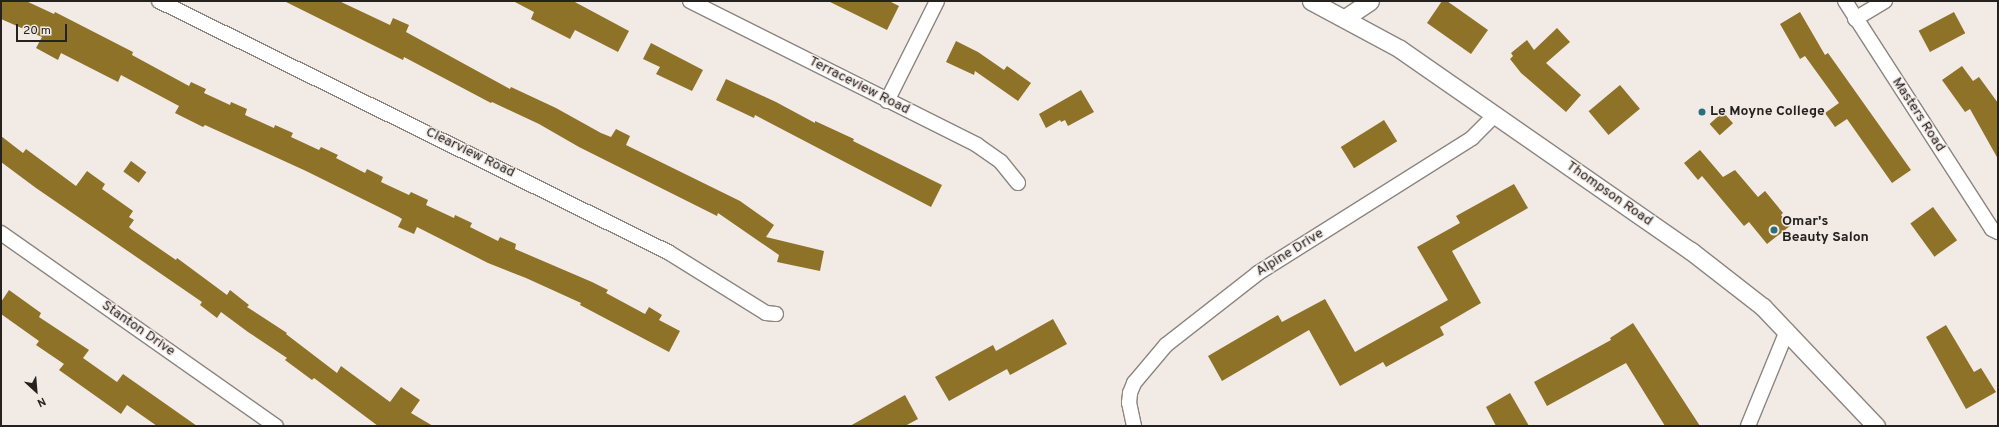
<!DOCTYPE html>
<style>
body{margin:0}
#map{position:relative;width:1999px;height:427px;overflow:hidden;background:#f2eae5;font-family:Overpass,sans-serif}
div>[style]{position:absolute}
.building>*{inset:0;background:#8e7228;transform-origin:0 0}
.roads{filter:drop-shadow(1px 0 #8c8580) drop-shadow(-1px 0 #8c8580) drop-shadow(0 1px #8c8580) drop-shadow(0 -1px #8c8580)}
.minor>*{height:14px;margin:-7px;padding:0 7px;transform-origin:7px;border-radius:7px;background:#fff}
.tertiary>*{height:17px;margin:-8.5px;padding:0 8.5px;transform-origin:8.5px;border-radius:8.5px;background:#fff}
.dots>*{width:11px;height:11px;translate:-50% -50%;box-sizing:border-box;border:2px solid #f2eae5;border-radius:50%}
span{translate:-50% -50%;white-space:nowrap;text-align:center;line-height:1.15;-webkit-text-stroke:3px #f2eae5;paint-order:stroke}
.street-label{font-size:14px;color:#24211f}
.poi-label{font-size:14px;color:#24211f;font-weight:700}
.left{translate:0 -50%;text-align:left}
.frame{position:absolute;inset:0;border:2px solid #24211f;pointer-events:none}
.north{position:absolute;left:16px;top:371px;width:40px;height:40px;-webkit-text-stroke:3px #f2eae5;paint-order:stroke;rotate:154deg;font-size:11px;font-weight:700;line-height:16px;text-align:center;color:#24211f}
.north::after{content:'';display:block;margin:auto;width:14px;height:18px;background:#24211f;clip-path:polygon(50% 0,100% 100%,50% 72%,0 100%)}
.scale{position:absolute;left:16px;top:24px;width:51px;height:18px;box-sizing:border-box;border:2px solid #24211f;border-top:0;padding-left:5px;font-size:12px;line-height:14px;white-space:nowrap;color:#24211f;-webkit-text-stroke:3px #f2eae5;paint-order:stroke}
</style>
<div id="map">
<div class="building">
<i style="clip-path:polygon(1px 1px,26px 1px,54px 14px,55px 12px,133px 52px,132px 55px,189px 86px,191px 82px,206px 89px,204px 93px,230px 105px,231px 102px,247px 109px,245px 115px,274px 128px,275px 125px,293px 133px,291px 137px,319px 150px,321px 147px,338px 155px,336px 158px,365px 173px,367px 169px,383px 177px,381px 182px,409px 195px,411px 192px,428px 200px,426px 205px,454px 218px,455px 215px,472px 223px,470px 227px,498px 241px,500px 237px,516px 244px,515px 249px,592px 282px,608px 290px,606px 293px,645px 314px,649px 307px,662px 315px,659px 320px,680px 331px,669px 352px,580px 305px,581px 303px,526px 278px,488px 263px,417px 227px,414px 234px,398px 227px,402px 219px,399px 217px,306px 171px,205px 125px,203px 127px,175px 113px,179px 106px,121px 75px,118px 82px,61px 53px,58px 60px,36px 48px,42px 37px,1px 19px)"></i>
<i style="clip-path:polygon(284px 1px,339px 1px,390px 25px,393px 18px,409px 25px,406px 32px,510px 89px,511px 87px,556px 108px,601px 133px,611px 137px,616px 129px,630px 136px,626px 145px,740px 201px,774px 225px,766px 237px,824px 251px,820px 271px,777px 262px,779px 255px,718px 213px,717px 216px,579px 147px,539px 124px,492px 102px,491px 103px,404px 57px,403px 60px)"></i>
<i style="clip-path:polygon(513px 1px,573px 1px,629px 31px,618px 52px,575px 30px,570px 39px,531px 19px,534px 12px)"></i>
<i style="clip-path:polygon(828px 1px,889px 1px,899px 6px,887px 30px)"></i>
<i style="clip-path:polygon(1442px 1px,1447px 1px,1488px 30px,1471px 54px,1427px 23px)"></i>
<i style="clip-path:polygon(1800px 12px,1825px 55px,1828px 53px,1911px 170px,1892px 183px,1847px 119px,1835px 127px,1825px 113px,1839px 103px,1805px 56px,1800px 59px,1780px 24px)"></i>
<i style="left:1954px;top:12px;width:24px;height:40px;rotate:62deg"></i>
<i style="clip-path:polygon(1557px 28px,1570px 42px,1546px 63px,1581px 95px,1566px 112px,1521px 73px,1510px 59px,1513px 56px,1511px 53px,1527px 40px,1534px 50px)"></i>
<i style="clip-path:polygon(956px 41px,978px 52px,1004px 70px,1007px 66px,1031px 83px,1018px 101px,975px 71px,974px 75px,946px 62px)"></i>
<i style="clip-path:polygon(651px 43px,703px 70px,692px 91px,656px 74px,660px 67px,643px 59px)"></i>
<i style="clip-path:polygon(1962px 66px,1973px 81px,1979px 77px,1998px 103px,1998px 159px,1970px 109px,1965px 112px,1942px 80px)"></i>
<i style="clip-path:polygon(726px 79px,776px 102px,815px 123px,815px 121px,854px 139px,853px 141px,942px 185px,931px 207px,755px 115px,754px 118px,716px 100px)"></i>
<i style="left:1620px;top:85px;width:31px;height:41px;rotate:50deg"></i>
<i style="clip-path:polygon(1081px 90px,1094px 112px,1068px 126px,1065px 120px,1061px 122px,1060px 120px,1046px 128px,1039px 114px)"></i>
<i style="left:1723px;top:112px;width:15px;height:18px;rotate:48deg"></i>
<i style="left:1384px;top:120px;width:25px;height:51px;rotate:58deg"></i>
<i style="clip-path:polygon(1px 136px,23px 153px,26px 149px,76px 186px,87px 171px,105px 184px,102px 189px,133px 211px,129px 217px,134px 220px,129px 227px,131px 229px,176px 260px,177px 258px,227px 295px,230px 290px,249px 305px,247px 307px,287px 333px,286px 334px,337px 373px,341px 366px,390px 402px,401px 387px,420px 400px,411px 413px,433px 426px,378px 426px,314px 378px,312px 380px,285px 360px,287px 358px,248px 332px,221px 312px,217px 318px,200px 305px,202px 302px,36px 188px,1px 162px)"></i>
<i style="clip-path:polygon(1700px 150px,1723px 177px,1735px 170px,1758px 197px,1765px 191px,1783px 213px,1781px 215px,1790px 226px,1767px 244px,1749px 222px,1744px 226px,1702px 176px,1698px 180px,1684px 163px)"></i>
<i style="left:131px;top:161px;width:19px;height:13px;rotate:36deg"></i>
<i style="clip-path:polygon(1514px 184px,1528px 208px,1452px 251px,1481px 303px,1440px 327px,1444px 335px,1386px 367px,1383px 362px,1340px 386px,1309px 330px,1222px 381px,1208px 356px,1278px 315px,1282px 322px,1325px 299px,1355px 352px,1448px 300px,1417px 247px,1460px 223px,1456px 216px)"></i>
<i style="left:1933px;top:207px;width:41px;height:28px;rotate:54deg"></i>
<i style="clip-path:polygon(9px 290px,41px 313px,39px 317px,89px 350px,83px 358px,117px 382px,123px 374px,197px 426px,157px 426px,127px 405px,121px 414px,59px 370px,64px 364px,36px 345px,39px 341px,1px 314px,1px 302px)"></i>
<i style="clip-path:polygon(1053px 319px,1067px 344px,1010px 375px,1007px 369px,949px 401px,935px 377px,993px 345px,996px 351px)"></i>
<i style="clip-path:polygon(1633px 323px,1700px 426px,1665px 426px,1626px 363px,1547px 406px,1534px 382px,1611px 340px,1610px 338px)"></i>
<i style="clip-path:polygon(1946px 325px,1974px 372px,1981px 368px,1996px 392px,1966px 409px,1926px 337px)"></i>
<i style="clip-path:polygon(1510px 393px,1529px 426px,1496px 426px,1486px 407px)"></i>
<i style="clip-path:polygon(905px 395px,918px 419px,905px 426px,850px 426px)"></i>
</div>
<div class="roads">
<div class="minor">
<i style="left:159px;top:1px;width:568px;rotate:26.25deg"></i>
<i style="left:668px;top:252px;width:115px;rotate:31.9deg"></i>
<i style="left:766px;top:313px;width:10px;rotate:6deg"></i>
<i style="left:690px;top:1px;width:321px;rotate:26.6deg"></i>
<i style="left:977px;top:145px;width:29px;rotate:35deg"></i>
<i style="left:1001px;top:162px;width:27px;rotate:51deg"></i>
<i style="left:1845px;top:1px;width:271px;rotate:57.2deg"></i>
<i style="left:1992px;top:229px;width:7px;rotate:27deg"></i>
<i style="left:1855px;top:19px;width:35px;rotate:-31deg"></i>
<i style="left:887px;top:101px;width:112px;rotate:-63.4deg"></i>
<i style="left:1px;top:233px;width:336px;rotate:35.1deg"></i>
<i style="left:1134px;top:426px;width:24px;rotate:-102deg"></i>
<i style="left:1129px;top:403px;width:10px;rotate:-84deg"></i>
<i style="left:1130px;top:393px;width:11px;rotate:-68deg"></i>
<i style="left:1134px;top:383px;width:50px;rotate:-49.9deg"></i>
<i style="left:1166px;top:345px;width:117px;rotate:-38deg"></i>
<i style="left:1258px;top:273px;width:253px;rotate:-32.2deg"></i>
<i style="left:1472px;top:138px;width:33px;rotate:-45deg"></i>
<i style="left:1748px;top:426px;width:103px;rotate:-67.7deg"></i>
</div>
<div class="tertiary">
<i style="left:1311px;top:1px;width:101px;rotate:28.3deg"></i>
<i style="left:1400px;top:49px;width:354px;rotate:34.8deg"></i>
<i style="left:1691px;top:251px;width:91px;rotate:37.9deg"></i>
<i style="left:1763px;top:307px;width:164px;rotate:46.5deg"></i>
<i style="left:1345px;top:18px;width:30px;rotate:-34deg"></i>
</div>
</div>
<div class="dots">
<i style="left:1702px;top:112px;background:#28717b"></i>
<i style="left:1774px;top:230px;background:#28717b"></i>
</div>
<div class="street-label">
<span style="left:859px;top:86px;rotate:27deg">Terraceview Road</span>
<span style="left:1918px;top:115px;rotate:57deg">Masters Road</span>
<span style="left:470px;top:153px;rotate:26deg">Clearview Road</span>
<span style="left:1609px;top:194px;rotate:35deg">Thompson Road</span>
<span style="left:1290px;top:253px;rotate:-32deg">Alpine Drive</span>
<span style="left:138px;top:329px;rotate:35deg">Stanton Drive</span>
</div>
<div class="poi-label">
<span class="left" style="left:1710px;top:112px">Le Moyne College</span>
<span class="left" style="left:1782px;top:230px">Omar's<br>Beauty Salon</span>
</div>
<div class="frame"></div>
<div class="north">N</div>
<div class="scale">20 m</div>
</div>
